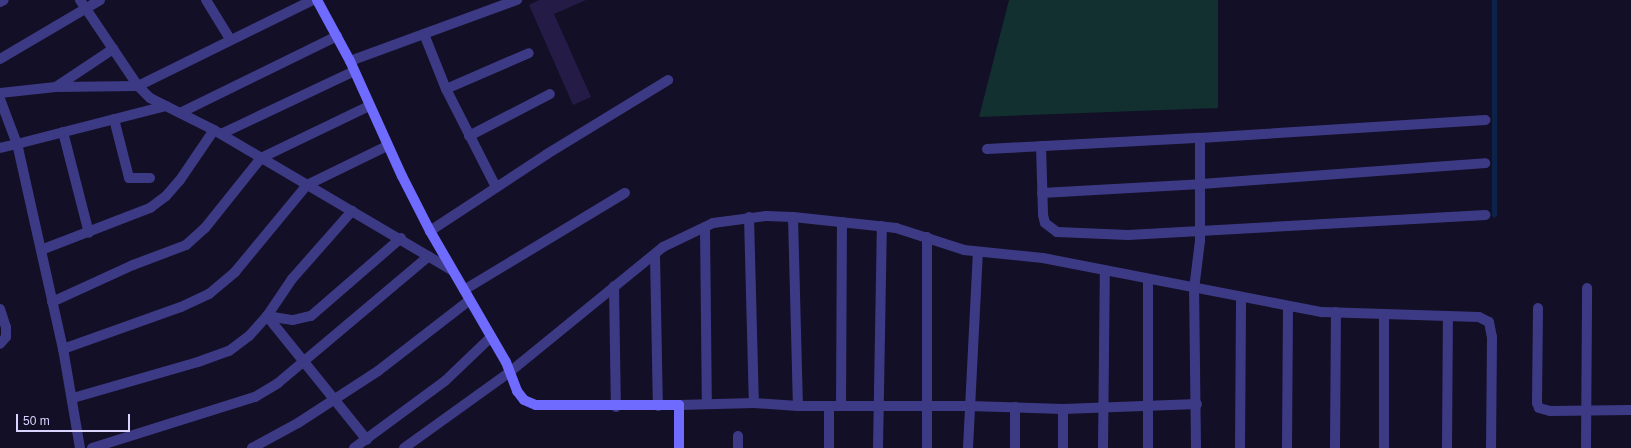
<!DOCTYPE html>
<style>
body{margin:0}
#map{position:relative;width:1631px;height:448px;overflow:hidden;background:#130f26;font-family:Arial,sans-serif}
div>[style]{position:absolute}
.green>*{inset:0;background:#12302f}
.stream>*{height:4.5px;margin:-2.25px;padding:0 2.25px;transform-origin:2.25px;border-radius:2.25px;background:#0c2248}
.building>*{inset:0;background:#241b47}
.street>*{height:10px;margin:-5px;padding:0 5px;transform-origin:5px;border-radius:5px;background:#3d3a85}
.secondary>*{height:10px;margin:-5px;padding:0 5px;transform-origin:5px;border-radius:5px;background:#6f6bff}
span{translate:-50% -50%;white-space:nowrap;text-align:center;line-height:1.15;-webkit-text-stroke:3px #130f26;paint-order:stroke}
.scale{position:absolute;left:16px;top:414px;width:114px;height:18px;box-sizing:border-box;border:2px solid #d9d4ff;border-top:0;padding-left:5px;font-size:12px;line-height:14px;white-space:nowrap;color:#d9d4ff;-webkit-text-stroke:3px #130f26;paint-order:stroke}
</style>
<div id="map">
<div class="green">
<i style="clip-path:polygon(1009px 0,1218px 0,1218px 108px,979px 117px)"></i>
</div>
<div class="stream">
<i style="left:1494px;top:215px;width:215px;rotate:-90deg"></i>
</div>
<div class="building">
<i style="clip-path:polygon(539px 0,586px 0,554px 14px,591px 97px,573px 105px,529px 5px)"></i>
</div>
<div class="street">
<i style="left:80px;top:0;width:104px;rotate:56deg"></i>
<i style="left:138px;top:86px;width:195px;rotate:-26.2deg"></i>
<i style="left:206px;top:0;width:46px;rotate:58.4deg"></i>
<i style="left:0;top:2px;width:4px;rotate:-27deg"></i>
<i style="left:424px;top:34px;width:59px;rotate:68.2deg"></i>
<i style="left:446px;top:89px;width:110px;rotate:63deg"></i>
<i style="left:0;top:59px;width:116px;rotate:-30.5deg"></i>
<i style="left:350px;top:61px;width:178px;rotate:-20.1deg"></i>
<i style="left:56px;top:87px;width:69px;rotate:-33.7deg"></i>
<i style="left:446px;top:89px;width:90px;rotate:-23.4deg"></i>
<i style="left:0;top:93px;width:56px;rotate:-6.1deg"></i>
<i style="left:56px;top:87px;width:82px;rotate:-0.7deg"></i>
<i style="left:138px;top:86px;width:17px;rotate:45deg"></i>
<i style="left:150px;top:98px;width:72px;rotate:26.6deg"></i>
<i style="left:214px;top:130px;width:276px;rotate:30.5deg"></i>
<i style="left:0;top:99px;width:48px;rotate:69.3deg"></i>
<i style="left:17px;top:144px;width:17px;rotate:167deg"></i>
<i style="left:180px;top:113px;width:175px;rotate:-26.1deg"></i>
<i style="left:114px;top:119px;width:61px;rotate:75.7deg"></i>
<i style="left:129px;top:178px;width:21px"></i>
<i style="left:63px;top:132px;width:104px;rotate:75.6deg"></i>
<i style="left:221px;top:134px;width:147px;rotate:-25.3deg"></i>
<i style="left:469px;top:136px;width:91px;rotate:-27.4deg"></i>
<i style="left:1041px;top:146px;width:69px;rotate:88.3deg"></i>
<i style="left:1043px;top:215px;width:8px;rotate:76deg"></i>
<i style="left:1045px;top:223px;width:15px;rotate:37deg"></i>
<i style="left:1057px;top:232px;width:71px;rotate:2.4deg"></i>
<i style="left:1128px;top:235px;width:358px;rotate:-3.2deg"></i>
<i style="left:987px;top:149px;width:213px;rotate:-3deg"></i>
<i style="left:1042px;top:193px;width:159px;rotate:-3.2deg"></i>
<i style="left:1201px;top:184px;width:285px;rotate:-4.2deg"></i>
<i style="left:749px;top:217px;width:186px;rotate:88.5deg"></i>
<i style="left:793px;top:217px;width:189px;rotate:88.5deg"></i>
<i style="left:705px;top:227px;width:177px;rotate:89.4deg"></i>
<i style="left:430px;top:231px;width:140px;rotate:-33.3deg"></i>
<i style="left:547px;top:154px;width:142px;rotate:-31.4deg"></i>
<i style="left:41px;top:250px;width:117px;rotate:-21.1deg"></i>
<i style="left:150px;top:208px;width:20px;rotate:-37deg"></i>
<i style="left:166px;top:196px;width:21px;rotate:-49deg"></i>
<i style="left:180px;top:180px;width:60px;rotate:-55.8deg"></i>
<i style="left:655px;top:255px;width:151px;rotate:88.9deg"></i>
<i style="left:614px;top:286px;width:121px;rotate:89.1deg"></i>
<i style="left:464px;top:290px;width:188px;rotate:-31.1deg"></i>
<i style="left:52px;top:302px;width:89px;rotate:-24.6deg"></i>
<i style="left:133px;top:265px;width:57px;rotate:-20.7deg"></i>
<i style="left:186px;top:245px;width:25px;rotate:-42deg"></i>
<i style="left:205px;top:228px;width:90px;rotate:-51.3deg"></i>
<i style="left:261px;top:158px;width:120px;rotate:-25.7deg"></i>
<i style="left:1538px;top:308px;width:95px;rotate:90.6deg"></i>
<i style="left:1537px;top:403px;width:5px;rotate:68deg"></i>
<i style="left:1539px;top:408px;width:11px;rotate:15deg"></i>
<i style="left:1550px;top:411px;width:81px;rotate:-0.7deg"></i>
<i style="left:0;top:309px;width:19px;rotate:72deg"></i>
<i style="left:6px;top:327px;width:10px;rotate:90deg"></i>
<i style="left:6px;top:337px;width:9px;rotate:131deg"></i>
<i style="left:1384px;top:314px;width:134px;rotate:90deg"></i>
<i style="left:267px;top:316px;width:26px;rotate:9deg"></i>
<i style="left:293px;top:320px;width:18px;rotate:-13deg"></i>
<i style="left:311px;top:316px;width:119px;rotate:-40.9deg"></i>
<i style="left:267px;top:316px;width:159px;rotate:51.1deg"></i>
<i style="left:63px;top:349px;width:125px;rotate:-19.6deg"></i>
<i style="left:181px;top:307px;width:31px;rotate:-25deg"></i>
<i style="left:209px;top:294px;width:34px;rotate:-40deg"></i>
<i style="left:235px;top:272px;width:113px;rotate:-50.4deg"></i>
<i style="left:307px;top:185px;width:89px;rotate:-26deg"></i>
<i style="left:73px;top:398px;width:130px;rotate:-16.1deg"></i>
<i style="left:198px;top:362px;width:33px;rotate:-20deg"></i>
<i style="left:229px;top:351px;width:25px;rotate:-37deg"></i>
<i style="left:249px;top:336px;width:27px;rotate:-48deg"></i>
<i style="left:267px;top:316px;width:45px;rotate:-56deg"></i>
<i style="left:292px;top:279px;width:91px;rotate:-48.6deg"></i>
<i style="left:679px;top:405px;width:75px;rotate:-1.5deg"></i>
<i style="left:754px;top:403px;width:44px;rotate:3.9deg"></i>
<i style="left:798px;top:406px;width:171px"></i>
<i style="left:969px;top:406px;width:94px;rotate:1.8deg"></i>
<i style="left:1063px;top:409px;width:134px;rotate:-2.1deg"></i>
<i style="left:829px;top:406px;width:42px;rotate:90deg"></i>
<i style="left:841px;top:406px;width:184px;rotate:-89.7deg"></i>
<i style="left:738px;top:436px;width:12px;rotate:90deg"></i>
<i style="left:80px;top:448px;width:100px;rotate:-99.7deg"></i>
<i style="left:63px;top:349px;width:210px;rotate:-102.6deg"></i>
<i style="left:17px;top:144px;width:154px;rotate:-14.3deg"></i>
<i style="left:92px;top:448px;width:171px;rotate:-17.4deg"></i>
<i style="left:255px;top:397px;width:27px;rotate:-31deg"></i>
<i style="left:278px;top:383px;width:197px;rotate:-40.1deg"></i>
<i style="left:252px;top:448px;width:52px;rotate:-28.5deg"></i>
<i style="left:298px;top:423px;width:95px;rotate:-33deg"></i>
<i style="left:378px;top:371px;width:116px;rotate:-37.7deg"></i>
<i style="left:354px;top:448px;width:113px;rotate:-36.4deg"></i>
<i style="left:445px;top:381px;width:62px;rotate:-43.7deg"></i>
<i style="left:404px;top:448px;width:132px;rotate:-35.7deg"></i>
<i style="left:511px;top:371px;width:196px;rotate:-39.2deg"></i>
<i style="left:663px;top:247px;width:55px;rotate:-25.6deg"></i>
<i style="left:713px;top:223px;width:53px;rotate:-7.5deg"></i>
<i style="left:766px;top:216px;width:27px;rotate:2deg"></i>
<i style="left:793px;top:217px;width:104px;rotate:6.1deg"></i>
<i style="left:896px;top:228px;width:71px;rotate:17.9deg"></i>
<i style="left:964px;top:250px;width:79px;rotate:5.8deg"></i>
<i style="left:1043px;top:258px;width:284px;rotate:11deg"></i>
<i style="left:1322px;top:312px;width:157px;rotate:1.8deg"></i>
<i style="left:1479px;top:317px;width:11px;rotate:27deg"></i>
<i style="left:1489px;top:322px;width:15px;rotate:79deg"></i>
<i style="left:1492px;top:337px;width:111px;rotate:90.5deg"></i>
<i style="left:878px;top:448px;width:222px;rotate:-89deg"></i>
<i style="left:927px;top:448px;width:211px;rotate:-90deg"></i>
<i style="left:968px;top:448px;width:196px;rotate:-87.1deg"></i>
<i style="left:1015px;top:448px;width:41px;rotate:-90deg"></i>
<i style="left:1063px;top:448px;width:39px;rotate:-90deg"></i>
<i style="left:1103px;top:448px;width:178px;rotate:-89.4deg"></i>
<i style="left:1148px;top:448px;width:169px;rotate:-90deg"></i>
<i style="left:1196px;top:448px;width:159px;rotate:-90.7deg"></i>
<i style="left:1194px;top:289px;width:48px;rotate:-82.9deg"></i>
<i style="left:1200px;top:241px;width:103px;rotate:-90deg"></i>
<i style="left:1200px;top:138px;width:286px;rotate:-3.6deg"></i>
<i style="left:1240px;top:448px;width:150px;rotate:-89.6deg"></i>
<i style="left:1287px;top:448px;width:142px;rotate:-89.6deg"></i>
<i style="left:1335px;top:448px;width:136px;rotate:-89.6deg"></i>
<i style="left:1447px;top:448px;width:132px;rotate:-89.6deg"></i>
<i style="left:1586px;top:448px;width:160px;rotate:-89.6deg"></i>
</div>
<div class="secondary">
<i style="left:317px;top:0;width:69px;rotate:61.6deg"></i>
<i style="left:350px;top:61px;width:126px;rotate:65.7deg"></i>
<i style="left:402px;top:176px;width:62px;rotate:63deg"></i>
<i style="left:430px;top:231px;width:151px;rotate:59.9deg"></i>
<i style="left:506px;top:362px;width:31px;rotate:69deg"></i>
<i style="left:517px;top:391px;width:11px;rotate:52deg"></i>
<i style="left:524px;top:400px;width:13px;rotate:23deg"></i>
<i style="left:536px;top:405px;width:143px"></i>
<i style="left:679px;top:405px;width:43px;rotate:90deg"></i>
</div>
<div class="scale">50 m</div>
</div>
